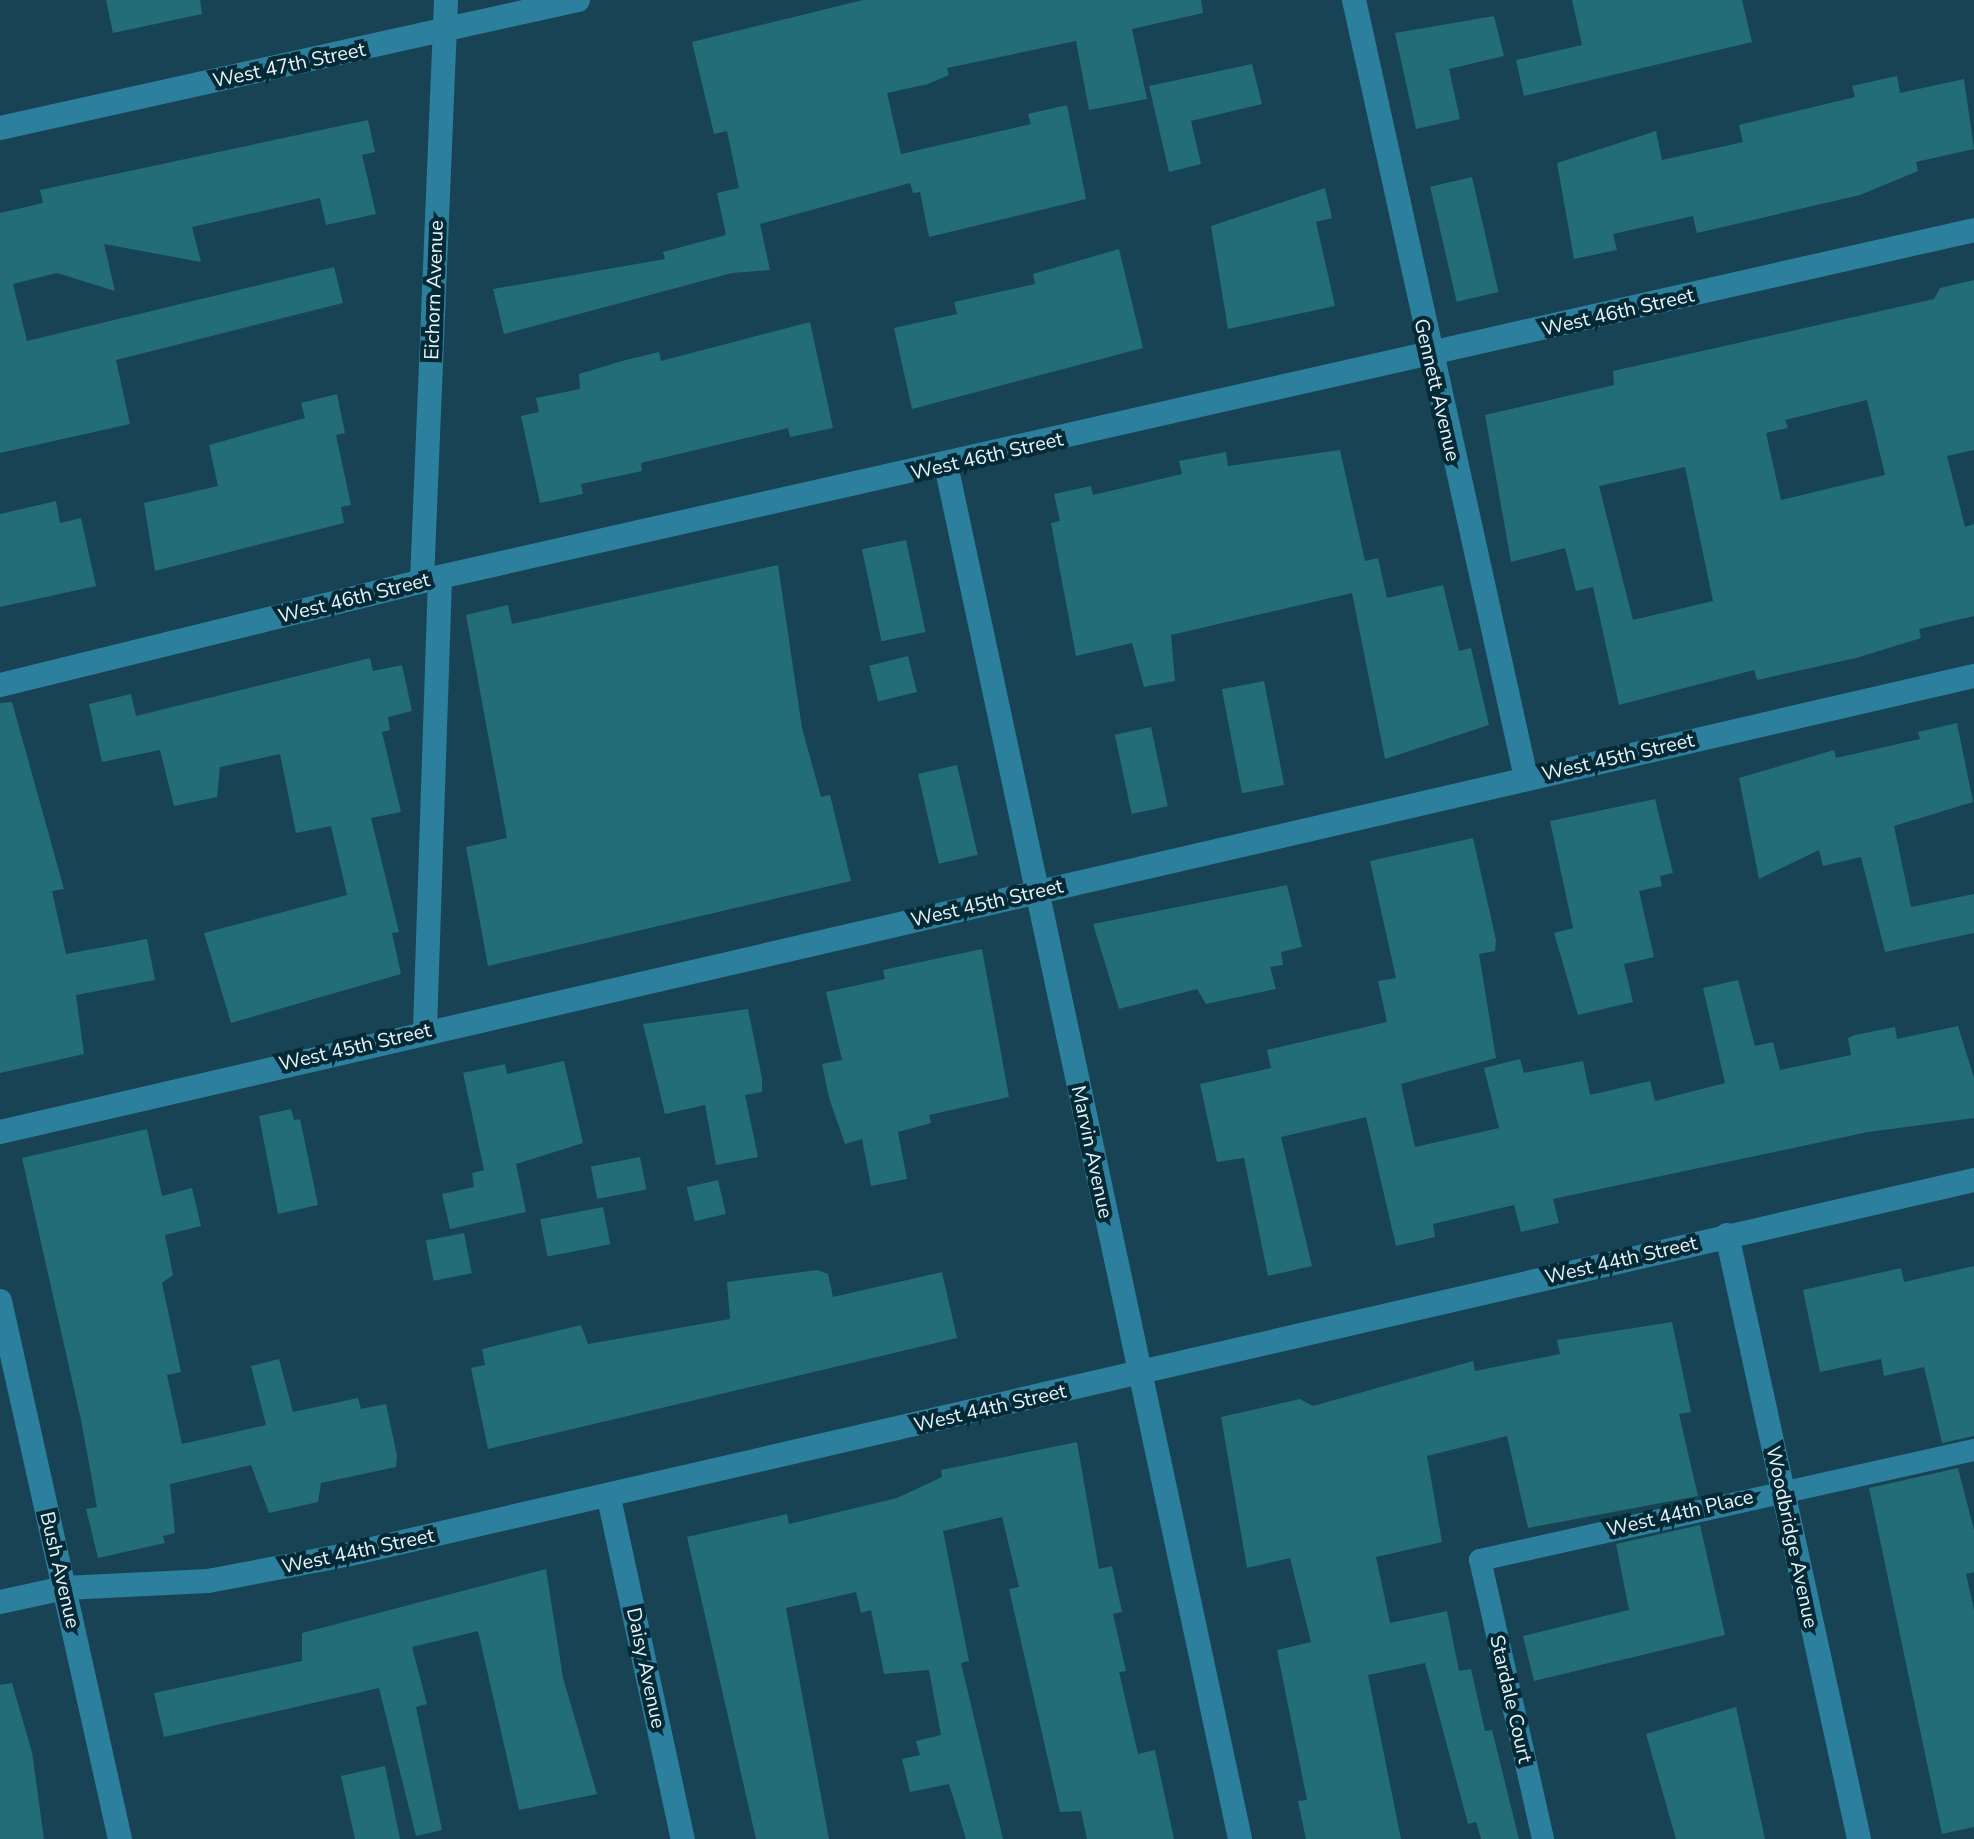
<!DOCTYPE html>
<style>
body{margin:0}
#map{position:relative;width:1974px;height:1839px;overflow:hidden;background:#184354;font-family:"Nunito Sans",sans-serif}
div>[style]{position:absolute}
.building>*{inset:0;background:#226d76;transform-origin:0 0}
.lane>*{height:22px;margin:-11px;padding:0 11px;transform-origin:11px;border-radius:11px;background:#2d7f9e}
.street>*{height:24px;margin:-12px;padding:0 12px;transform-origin:12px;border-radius:12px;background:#2d7f9e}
span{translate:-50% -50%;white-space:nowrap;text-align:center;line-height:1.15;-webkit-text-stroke:8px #052935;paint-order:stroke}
.street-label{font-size:20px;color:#e5f4fb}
</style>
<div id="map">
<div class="building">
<i style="clip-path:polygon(106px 0,200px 0,202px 14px,113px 33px)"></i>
<i style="clip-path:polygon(863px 0,1201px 0,1203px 13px,1132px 29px,1147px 99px,1089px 110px,1076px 41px,947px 68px,949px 75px,928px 84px,887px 93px,901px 154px,1031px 124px,1028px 114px,1067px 105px,1086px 199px,929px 237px,920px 192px,913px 193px,910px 183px,760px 224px,770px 270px,732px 273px,504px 334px,493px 289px,665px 259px,663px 252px,726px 235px,717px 193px,739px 188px,727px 131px,714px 134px,692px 42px)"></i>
<i style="clip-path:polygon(1572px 0,1742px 0,1752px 42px,1524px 96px,1516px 60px,1582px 45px)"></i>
<i style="clip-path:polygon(1494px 16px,1504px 56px,1449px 69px,1460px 119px,1416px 129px,1395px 33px)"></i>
<i style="clip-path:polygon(1252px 64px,1262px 104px,1191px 121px,1201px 164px,1169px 172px,1149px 86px)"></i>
<i style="clip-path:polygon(1897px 76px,1900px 93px,1964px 79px,1974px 149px,1916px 162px,1918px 171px,1860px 195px,1697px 233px,1693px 216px,1613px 234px,1617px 250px,1574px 259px,1557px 163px,1656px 131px,1662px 160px,1743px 142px,1739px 125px,1855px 97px,1852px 86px)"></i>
<i style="clip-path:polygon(368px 120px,375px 152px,362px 155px,376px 214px,326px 225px,320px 198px,192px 227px,201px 262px,104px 244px,115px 291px,57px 273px,13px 284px,27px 341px,334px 267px,343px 303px,116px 360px,130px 424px,0 453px,0 213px,43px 203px,40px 190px)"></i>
<i style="left:1472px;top:177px;width:118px;height:43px;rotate:77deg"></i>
<i style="clip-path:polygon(1325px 188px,1332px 218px,1316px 222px,1335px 306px,1228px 329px,1211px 226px)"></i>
<i style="clip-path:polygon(1119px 249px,1143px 348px,912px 409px,894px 328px,957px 314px,954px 302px,1035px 284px,1033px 274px)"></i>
<i style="clip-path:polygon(evenodd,1974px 280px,1974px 450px,1947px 456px,1965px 527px,1974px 524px,1974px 616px,1919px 629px,1921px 638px,1856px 658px,1757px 680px,1754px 670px,1619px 705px,1593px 587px,1576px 591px,1565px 548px,1511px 562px,1485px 415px,1614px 385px,1613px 371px,1934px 299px,1940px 288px,1974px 280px,1867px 400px,1885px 475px,1781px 500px,1766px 433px,1788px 428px,1785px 420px,1867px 400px,1974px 280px,1685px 467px,1713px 601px,1633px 620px,1599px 486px,1685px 467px)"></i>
<i style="clip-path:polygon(810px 322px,833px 428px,790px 437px,788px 428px,641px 463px,642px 471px,581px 484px,583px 494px,540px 503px,521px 416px,539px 412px,536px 398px,580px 389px,579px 374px,622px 361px,659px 352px,661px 361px)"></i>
<i style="clip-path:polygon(337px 394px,345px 433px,336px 435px,351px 505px,341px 507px,344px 523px,155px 571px,144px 503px,218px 486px,209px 445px,305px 418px,301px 403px)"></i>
<i style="clip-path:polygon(1340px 450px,1365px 561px,1378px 558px,1387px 598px,1443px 585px,1459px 651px,1471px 648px,1489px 725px,1385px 759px,1352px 593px,1171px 635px,1175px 681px,1144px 687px,1132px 643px,1076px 656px,1051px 523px,1060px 521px,1054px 494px,1091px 486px,1093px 495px,1182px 474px,1179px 461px,1226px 452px,1228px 466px)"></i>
<i style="clip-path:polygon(56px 501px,60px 523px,81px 518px,96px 586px,0 607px,0 514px)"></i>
<i style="left:906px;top:540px;width:94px;height:45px;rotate:78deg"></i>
<i style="clip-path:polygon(778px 565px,802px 728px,821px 797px,830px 795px,851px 881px,488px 966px,466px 847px,507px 838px,466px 615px,508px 605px,512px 624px)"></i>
<i style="left:908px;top:656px;width:37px;height:40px;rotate:76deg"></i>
<i style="clip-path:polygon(370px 658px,373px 671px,402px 665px,412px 711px,388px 717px,390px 730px,382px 732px,401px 812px,371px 818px,399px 932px,392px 933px,401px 974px,231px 1023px,204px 933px,347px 895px,331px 826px,296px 833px,280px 754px,220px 767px,217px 797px,174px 806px,160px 750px,102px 762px,89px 704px,131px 694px,136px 716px)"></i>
<i style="left:1264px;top:681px;width:106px;height:43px;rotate:79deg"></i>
<i style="clip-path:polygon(12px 702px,64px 889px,52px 891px,66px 954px,147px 939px,155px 980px,76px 995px,84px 1054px,0 1073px,0 703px)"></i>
<i style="clip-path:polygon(1957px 723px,1973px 802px,1894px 826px,1911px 907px,1974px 894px,1974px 933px,1885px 952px,1861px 857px,1823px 866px,1819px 850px,1759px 879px,1739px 778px,1834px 750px,1836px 758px,1920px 739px,1918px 732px)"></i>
<i style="left:1151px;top:727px;width:81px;height:37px;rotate:78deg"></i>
<i style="left:957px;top:765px;width:92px;height:40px;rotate:77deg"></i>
<i style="clip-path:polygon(1655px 799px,1673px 873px,1660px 876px,1662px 886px,1639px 891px,1654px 957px,1624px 964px,1633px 1002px,1578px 1015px,1554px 933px,1573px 928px,1550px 821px)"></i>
<i style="clip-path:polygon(1473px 838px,1496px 940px,1495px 951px,1479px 954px,1496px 1058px,1401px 1084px,1415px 1147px,1499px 1128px,1484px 1068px,1520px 1059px,1524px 1073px,1583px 1061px,1590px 1095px,1650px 1081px,1655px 1101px,1725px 1083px,1703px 988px,1738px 980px,1755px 1046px,1773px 1042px,1780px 1070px,1851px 1055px,1848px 1038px,1855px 1035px,1895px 1027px,1897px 1039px,1958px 1026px,1974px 1078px,1974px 1118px,1868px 1132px,1553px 1199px,1559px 1223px,1521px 1232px,1514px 1205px,1433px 1224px,1435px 1237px,1396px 1246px,1366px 1117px,1281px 1137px,1312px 1266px,1268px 1276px,1244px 1158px,1217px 1162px,1200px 1084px,1271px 1068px,1267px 1050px,1387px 1022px,1378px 981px,1396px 978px,1370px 861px)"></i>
<i style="clip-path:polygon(1287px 885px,1302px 947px,1281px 952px,1283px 965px,1270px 967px,1276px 989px,1206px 1004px,1197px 989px,1119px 1009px,1093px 924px)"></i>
<i style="clip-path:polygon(982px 949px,1009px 1097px,929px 1115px,931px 1123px,898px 1132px,907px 1179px,871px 1186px,862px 1139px,845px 1144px,829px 1098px,822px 1064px,842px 1060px,826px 992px,885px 979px,883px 970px)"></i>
<i style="clip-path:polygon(748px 1009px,762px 1078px,762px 1092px,745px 1095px,758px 1157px,716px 1165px,705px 1105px,665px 1114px,643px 1024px)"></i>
<i style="clip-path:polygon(564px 1061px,583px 1143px,516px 1164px,526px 1212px,450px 1229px,442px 1194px,474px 1187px,472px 1173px,484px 1170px,463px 1073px,505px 1064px,507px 1074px)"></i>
<i style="clip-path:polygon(291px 1109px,294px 1120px,300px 1119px,318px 1205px,278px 1214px,259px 1116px)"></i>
<i style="clip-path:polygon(147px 1129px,162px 1196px,192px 1188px,201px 1226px,165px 1235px,173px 1275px,162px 1283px,181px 1372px,167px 1375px,182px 1444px,266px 1425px,251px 1366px,279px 1359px,293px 1412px,358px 1398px,361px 1409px,386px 1404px,397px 1456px,396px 1467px,321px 1483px,318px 1502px,269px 1513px,251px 1465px,170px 1484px,175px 1533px,163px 1536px,165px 1543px,98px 1558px,86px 1509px,97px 1507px,81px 1420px,22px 1158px)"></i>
<i style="left:640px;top:1157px;width:33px;height:50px;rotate:79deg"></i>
<i style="left:718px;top:1180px;width:35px;height:32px;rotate:77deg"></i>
<i style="left:603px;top:1207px;width:38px;height:64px;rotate:79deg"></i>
<i style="left:464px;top:1233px;width:41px;height:39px;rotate:79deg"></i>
<i style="clip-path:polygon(1974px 1266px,1974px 1436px,1942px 1443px,1924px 1367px,1884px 1376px,1881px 1359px,1820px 1372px,1803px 1290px,1901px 1268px,1904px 1282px)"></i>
<i style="clip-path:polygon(817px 1270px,828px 1274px,833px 1297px,942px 1272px,957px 1338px,488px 1449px,471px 1368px,485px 1365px,482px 1349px,581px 1325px,588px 1344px,730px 1319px,727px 1282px)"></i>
<i style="clip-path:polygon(1672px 1322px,1691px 1412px,1679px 1414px,1698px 1496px,1528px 1528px,1507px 1436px,1427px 1456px,1442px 1542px,1376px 1557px,1390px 1623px,1447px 1611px,1459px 1671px,1471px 1669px,1485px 1731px,1492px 1730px,1519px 1839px,1481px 1839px,1476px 1822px,1468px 1824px,1425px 1663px,1368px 1675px,1401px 1839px,1306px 1839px,1298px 1801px,1307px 1800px,1277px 1650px,1311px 1642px,1290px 1558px,1247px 1568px,1221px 1417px,1300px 1399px,1313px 1406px,1473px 1361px,1475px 1371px,1560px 1354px,1557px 1340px)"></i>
<i style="clip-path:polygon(1077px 1442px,1099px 1569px,1112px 1566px,1122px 1612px,1113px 1614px,1126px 1671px,1119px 1672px,1138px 1754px,1155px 1750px,1174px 1839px,1087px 1839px,1081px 1811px,1060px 1812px,1009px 1589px,1019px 1587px,1002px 1517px,943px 1531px,969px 1661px,961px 1663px,1003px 1839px,966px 1839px,949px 1784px,910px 1792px,902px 1759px,920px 1755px,916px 1741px,941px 1735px,929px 1670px,884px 1674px,871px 1610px,861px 1613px,856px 1592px,786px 1608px,829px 1839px,756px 1839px,687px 1537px,787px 1514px,789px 1524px,897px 1498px,942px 1477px,941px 1470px)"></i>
<i style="clip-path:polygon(1958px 1468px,1974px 1530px,1974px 1572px,1966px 1574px,1974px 1610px,1974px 1827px,1942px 1834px,1869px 1488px)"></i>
<i style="clip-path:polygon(1700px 1525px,1725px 1635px,1534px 1681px,1523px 1636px,1629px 1610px,1616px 1544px)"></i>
<i style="clip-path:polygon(546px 1569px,563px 1678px,597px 1794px,519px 1810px,478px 1631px,412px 1647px,427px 1704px,416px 1707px,442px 1830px,416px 1836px,379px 1688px,164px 1737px,154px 1693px,302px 1661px,302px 1633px)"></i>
<i style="clip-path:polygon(12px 1683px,32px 1752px,44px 1839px,0 1839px,0 1685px)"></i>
<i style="clip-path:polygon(1736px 1707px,1765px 1839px,1676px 1839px,1646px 1734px)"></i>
<i style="clip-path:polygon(385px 1766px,400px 1839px,355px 1839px,341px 1776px)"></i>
</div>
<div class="lane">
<i style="left:1543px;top:1839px;width:286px;rotate:-102.7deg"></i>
<i style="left:1480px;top:1560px;width:506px;rotate:-12.55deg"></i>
</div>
<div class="street">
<i style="left:1354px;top:0;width:797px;rotate:77.53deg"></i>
<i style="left:0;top:128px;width:592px;rotate:-12.49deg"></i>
<i style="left:946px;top:465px;width:1405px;rotate:77.92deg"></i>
<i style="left:422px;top:581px;width:581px;rotate:-87.63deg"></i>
<i style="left:0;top:685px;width:435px;rotate:-13.8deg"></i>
<i style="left:422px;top:581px;width:1591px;rotate:-12.74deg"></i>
<i style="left:425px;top:1030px;width:453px;rotate:-88.1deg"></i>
<i style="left:0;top:1132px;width:2026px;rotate:-13.01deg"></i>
<i style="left:1727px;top:1235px;width:618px;rotate:77.67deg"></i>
<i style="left:0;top:1301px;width:551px;rotate:77.43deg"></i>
<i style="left:609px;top:1498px;width:349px;rotate:77.8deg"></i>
<i style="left:0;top:1602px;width:66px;rotate:-12.2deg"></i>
<i style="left:65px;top:1588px;width:143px;rotate:-2.8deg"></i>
<i style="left:208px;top:1581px;width:140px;rotate:-10.7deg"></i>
<i style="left:346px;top:1555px;width:1671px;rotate:-12.97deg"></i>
</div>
<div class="street-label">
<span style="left:289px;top:65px;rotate:-12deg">West 47th Street</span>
<span style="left:434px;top:290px;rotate:-88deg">Eichorn Avenue</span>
<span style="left:1618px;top:312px;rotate:-13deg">West 46th Street</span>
<span style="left:1437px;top:390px;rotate:77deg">Gennett Avenue</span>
<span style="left:987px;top:456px;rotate:-13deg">West 46th Street</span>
<span style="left:354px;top:598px;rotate:-14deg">West 46th Street</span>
<span style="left:1618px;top:757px;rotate:-13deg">West 45th Street</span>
<span style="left:987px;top:903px;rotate:-13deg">West 45th Street</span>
<span style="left:355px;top:1047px;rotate:-13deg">West 45th Street</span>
<span style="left:1092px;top:1152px;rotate:78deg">Marvin Avenue</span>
<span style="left:1621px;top:1260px;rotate:-13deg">West 44th Street</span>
<span style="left:990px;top:1408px;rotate:-13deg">West 44th Street</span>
<span style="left:1680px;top:1513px;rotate:-13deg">West 44th Place</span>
<span style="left:1792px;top:1537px;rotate:78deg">Woodbridge Avenue</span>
<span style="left:358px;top:1551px;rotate:-12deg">West 44th Street</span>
<span style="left:60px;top:1570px;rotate:77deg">Bush Avenue</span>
<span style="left:646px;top:1668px;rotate:78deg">Daisy Avenue</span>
<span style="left:1511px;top:1699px;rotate:77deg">Stardale Court</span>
</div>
</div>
